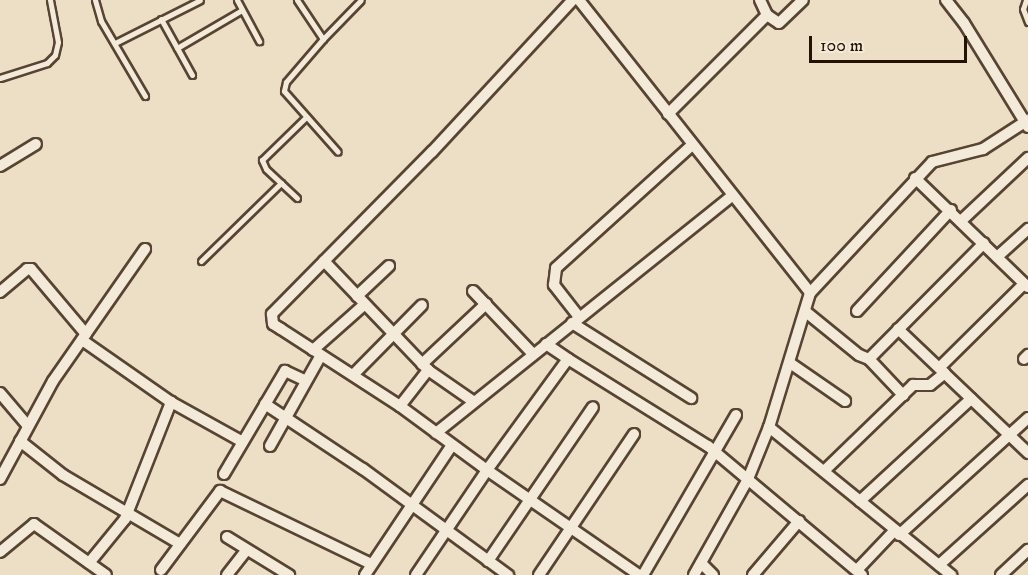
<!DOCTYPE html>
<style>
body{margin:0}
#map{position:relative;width:1028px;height:575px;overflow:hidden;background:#eddfc6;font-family:"IM FELL DW Pica",serif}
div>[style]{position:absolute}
.roads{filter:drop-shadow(2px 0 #574432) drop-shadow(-2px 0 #574432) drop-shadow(0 2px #574432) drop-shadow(0 -2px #574432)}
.lane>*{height:5px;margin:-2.5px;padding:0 2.5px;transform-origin:2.5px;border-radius:2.5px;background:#f3eada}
.street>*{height:10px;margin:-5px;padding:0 5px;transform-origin:5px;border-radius:5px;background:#f3eada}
span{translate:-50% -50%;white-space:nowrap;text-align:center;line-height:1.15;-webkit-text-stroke:6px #f3eada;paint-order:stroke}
.scale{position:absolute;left:809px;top:36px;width:158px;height:27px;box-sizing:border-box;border:3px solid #251100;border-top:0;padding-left:8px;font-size:18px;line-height:21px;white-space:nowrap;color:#251100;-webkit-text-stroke:4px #f3eada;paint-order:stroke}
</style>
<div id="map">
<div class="roads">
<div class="lane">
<i style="left:95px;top:0;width:22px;rotate:74deg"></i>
<i style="left:101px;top:21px;width:87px;rotate:59.6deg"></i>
<i style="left:237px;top:0;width:47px;rotate:61.8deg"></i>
<i style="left:297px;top:0;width:47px;rotate:56.3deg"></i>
<i style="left:323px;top:39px;width:54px;rotate:-45.7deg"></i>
<i style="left:1026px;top:0;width:9px;rotate:108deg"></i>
<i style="left:1023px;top:9px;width:14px;rotate:69deg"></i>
<i style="left:161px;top:19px;width:64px;rotate:61deg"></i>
<i style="left:323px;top:39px;width:57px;rotate:130.7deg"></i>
<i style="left:286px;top:82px;width:9px;rotate:103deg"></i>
<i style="left:284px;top:91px;width:81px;rotate:48.5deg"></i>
<i style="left:115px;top:43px;width:95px;rotate:-26.8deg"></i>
<i style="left:177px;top:48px;width:75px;rotate:-30.3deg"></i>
<i style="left:0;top:78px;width:49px;rotate:-17.7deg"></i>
<i style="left:47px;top:63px;width:11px;rotate:-45deg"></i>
<i style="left:55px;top:55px;width:13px;rotate:-77deg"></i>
<i style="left:58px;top:42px;width:43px;rotate:-100.8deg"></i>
<i style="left:297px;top:198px;width:42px;rotate:-136.9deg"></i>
<i style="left:266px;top:169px;width:10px;rotate:-114deg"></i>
<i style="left:262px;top:160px;width:62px;rotate:-44.3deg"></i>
<i style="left:201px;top:261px;width:112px;rotate:-44.3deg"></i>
</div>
<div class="street">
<i style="left:579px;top:0;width:373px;rotate:51.7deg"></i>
<i style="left:810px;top:293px;width:140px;rotate:107deg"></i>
<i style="left:769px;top:427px;width:235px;rotate:39.1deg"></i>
<i style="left:760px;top:0;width:17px;rotate:65deg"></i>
<i style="left:767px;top:15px;width:14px;rotate:34deg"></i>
<i style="left:779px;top:23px;width:33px;rotate:-44deg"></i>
<i style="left:946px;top:0;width:29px;rotate:52deg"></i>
<i style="left:964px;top:23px;width:122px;rotate:58.4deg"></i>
<i style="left:668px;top:114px;width:140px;rotate:-45deg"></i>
<i style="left:0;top:166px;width:42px;rotate:-31.4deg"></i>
<i style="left:915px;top:178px;width:157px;rotate:44deg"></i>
<i style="left:962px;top:220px;width:91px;rotate:-43.2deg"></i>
<i style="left:997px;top:257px;width:42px;rotate:-42.1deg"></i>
<i style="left:324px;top:261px;width:151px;rotate:46.3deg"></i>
<i style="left:428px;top:370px;width:56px;rotate:34.8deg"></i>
<i style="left:473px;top:291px;width:87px;rotate:46.4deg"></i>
<i style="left:0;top:292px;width:35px;rotate:-40deg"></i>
<i style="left:27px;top:269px;width:4px"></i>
<i style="left:31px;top:269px;width:85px;rotate:49.8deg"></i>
<i style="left:810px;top:293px;width:179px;rotate:-47deg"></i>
<i style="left:932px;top:162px;width:53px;rotate:-14.3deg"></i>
<i style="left:983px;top:149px;width:54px;rotate:-32.8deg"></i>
<i style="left:357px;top:296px;width:44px;rotate:-43.2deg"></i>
<i style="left:857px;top:311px;width:138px;rotate:-47.1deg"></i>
<i style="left:806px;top:312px;width:68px;rotate:39.1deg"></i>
<i style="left:859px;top:355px;width:11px;rotate:22deg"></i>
<i style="left:869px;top:359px;width:163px;rotate:-45.2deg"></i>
<i style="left:579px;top:317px;width:41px;rotate:-128deg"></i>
<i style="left:554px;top:285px;width:17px;rotate:-83deg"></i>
<i style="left:556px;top:268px;width:183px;rotate:-42.1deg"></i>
<i style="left:572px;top:323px;width:141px;rotate:32.2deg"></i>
<i style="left:898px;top:329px;width:180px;rotate:43.6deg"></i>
<i style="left:82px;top:340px;width:108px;rotate:34.9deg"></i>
<i style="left:171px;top:402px;width:82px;rotate:29.1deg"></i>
<i style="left:546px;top:344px;width:27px;rotate:34deg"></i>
<i style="left:313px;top:350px;width:69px;rotate:-41.5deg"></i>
<i style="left:869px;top:359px;width:50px;rotate:46.6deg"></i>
<i style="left:1024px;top:359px;width:6px;rotate:-45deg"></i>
<i style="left:790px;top:363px;width:67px;rotate:34.6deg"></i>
<i style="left:422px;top:364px;width:88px;rotate:-43.2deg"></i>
<i style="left:940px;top:367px;width:118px;rotate:-44.7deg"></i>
<i style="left:353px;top:375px;width:98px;rotate:-45.4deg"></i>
<i style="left:0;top:393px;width:43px;rotate:49.7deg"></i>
<i style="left:265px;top:404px;width:118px;rotate:33.6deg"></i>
<i style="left:363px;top:469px;width:180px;rotate:36.2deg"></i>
<i style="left:400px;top:406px;width:46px;rotate:-52.1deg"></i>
<i style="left:436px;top:433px;width:379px;rotate:-38.7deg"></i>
<i style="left:20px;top:441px;width:55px;rotate:38.3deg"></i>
<i style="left:63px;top:475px;width:136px;rotate:30.5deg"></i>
<i style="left:270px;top:446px;width:104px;rotate:-60.7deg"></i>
<i style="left:824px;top:471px;width:124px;rotate:-44deg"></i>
<i style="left:913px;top:385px;width:17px"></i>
<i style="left:930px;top:385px;width:19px;rotate:-39deg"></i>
<i style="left:224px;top:474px;width:120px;rotate:-59.4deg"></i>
<i style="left:285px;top:371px;width:23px;rotate:25deg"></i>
<i style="left:0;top:479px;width:111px;rotate:-61.6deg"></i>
<i style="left:53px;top:381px;width:161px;rotate:-55.1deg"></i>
<i style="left:860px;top:501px;width:151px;rotate:-42.6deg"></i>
<i style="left:899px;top:535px;width:174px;rotate:-42.2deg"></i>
<i style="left:227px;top:537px;width:73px;rotate:31.5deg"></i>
<i style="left:0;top:552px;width:44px;rotate:-39.5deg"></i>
<i style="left:34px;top:524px;width:88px;rotate:35.3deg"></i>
<i style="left:488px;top:561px;width:186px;rotate:-55.7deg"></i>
<i style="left:89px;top:563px;width:57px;rotate:-50.7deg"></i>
<i style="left:125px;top:519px;width:126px;rotate:-68.5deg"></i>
<i style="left:701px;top:563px;width:17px;rotate:45deg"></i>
<i style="left:939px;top:565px;width:120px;rotate:-42deg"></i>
<i style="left:161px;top:570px;width:99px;rotate:-53.2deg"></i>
<i style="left:220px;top:491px;width:168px;rotate:25.8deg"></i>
<i style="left:857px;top:570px;width:54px;rotate:-46.5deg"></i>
<i style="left:227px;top:575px;width:31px;rotate:-52deg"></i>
<i style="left:365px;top:575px;width:156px;rotate:-56.2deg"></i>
<i style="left:416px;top:575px;width:127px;rotate:-55.9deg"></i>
<i style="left:487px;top:470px;width:108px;rotate:-143.7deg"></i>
<i style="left:400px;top:406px;width:142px;rotate:-147.1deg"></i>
<i style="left:281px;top:329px;width:9px;rotate:-148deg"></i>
<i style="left:273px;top:324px;width:10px;rotate:-96deg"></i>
<i style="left:272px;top:314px;width:228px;rotate:-45.4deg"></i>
<i style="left:432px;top:152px;width:207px;rotate:-47.2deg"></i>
<i style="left:539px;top:575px;width:170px;rotate:-56deg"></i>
<i style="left:639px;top:575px;width:185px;rotate:-145.4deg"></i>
<i style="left:487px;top:470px;width:137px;rotate:-53.9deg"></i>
<i style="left:568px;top:359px;width:165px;rotate:31.9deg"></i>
<i style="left:708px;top:446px;width:201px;rotate:40deg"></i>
<i style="left:643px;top:575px;width:185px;rotate:-59.8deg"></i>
<i style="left:694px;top:575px;width:110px;rotate:-60.6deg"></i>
<i style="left:748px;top:479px;width:56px;rotate:-68deg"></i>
<i style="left:753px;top:575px;width:71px;rotate:-49.6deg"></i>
<i style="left:1001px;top:575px;width:37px;rotate:-43deg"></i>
</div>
</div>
<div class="scale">100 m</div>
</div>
